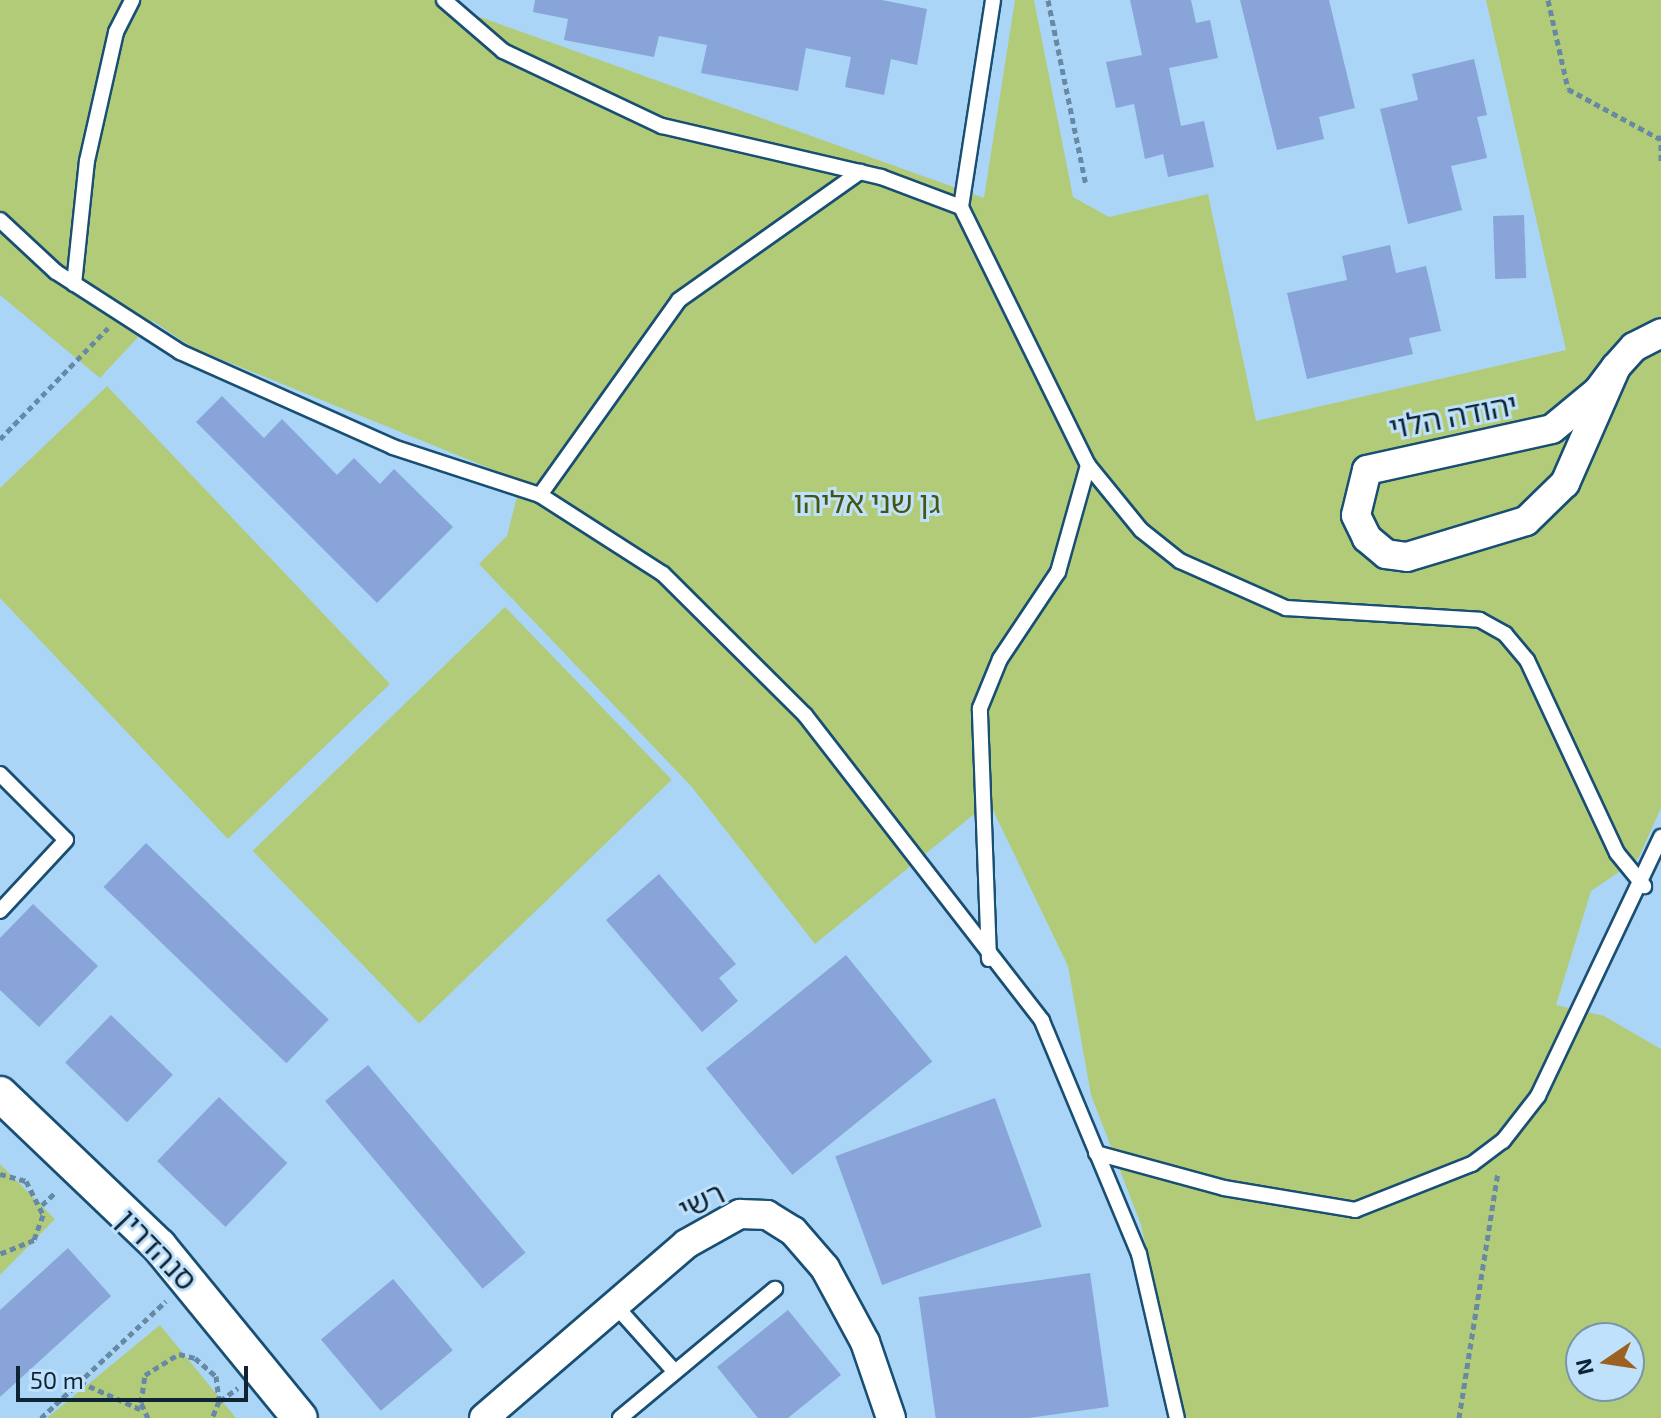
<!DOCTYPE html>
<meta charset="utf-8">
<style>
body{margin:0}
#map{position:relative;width:1661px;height:1418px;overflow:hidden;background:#aad5f7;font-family:"Exo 2","Noto Sans Hebrew",sans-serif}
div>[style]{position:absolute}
.green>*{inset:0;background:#b2cb79;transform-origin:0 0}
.building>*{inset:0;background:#88a4d8;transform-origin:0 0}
.path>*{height:5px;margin-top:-2.5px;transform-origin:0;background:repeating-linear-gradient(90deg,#6789a3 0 6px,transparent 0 10px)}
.roads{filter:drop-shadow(2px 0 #184f73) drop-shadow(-2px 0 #184f73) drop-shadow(0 2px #184f73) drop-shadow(0 -2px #184f73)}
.service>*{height:14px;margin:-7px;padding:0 7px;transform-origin:7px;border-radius:7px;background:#fff}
.minor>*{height:28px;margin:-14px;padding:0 14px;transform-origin:14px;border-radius:14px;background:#fff}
.tertiary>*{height:34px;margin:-17px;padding:0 17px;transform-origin:17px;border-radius:17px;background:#fff}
span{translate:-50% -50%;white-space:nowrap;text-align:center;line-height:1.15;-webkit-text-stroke:6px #c0e1fb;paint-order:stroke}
.street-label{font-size:30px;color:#0e2434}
.park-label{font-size:30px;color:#455610}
.north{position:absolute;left:1565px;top:1322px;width:80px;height:80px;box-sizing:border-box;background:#c0e1fb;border:2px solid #7995ab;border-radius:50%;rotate:257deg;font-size:22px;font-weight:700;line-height:32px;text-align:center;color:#0e2434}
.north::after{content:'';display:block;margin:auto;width:28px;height:36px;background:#9c6022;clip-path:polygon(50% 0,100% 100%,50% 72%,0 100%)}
.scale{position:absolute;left:16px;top:1366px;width:232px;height:36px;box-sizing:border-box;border:4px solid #0e2434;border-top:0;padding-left:10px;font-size:24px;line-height:28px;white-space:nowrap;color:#0e2434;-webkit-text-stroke:6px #c0e1fb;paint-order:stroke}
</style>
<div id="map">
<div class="green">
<i style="clip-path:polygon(evenodd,0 0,433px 0,984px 198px,1015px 0,1034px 0,1073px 197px,1109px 217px,1208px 194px,1256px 421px,1566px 350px,1486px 0,1661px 0,1661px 808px,1638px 859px,1591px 891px,1556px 1005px,1604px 1016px,1661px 1049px,1661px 1418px,1185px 1418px,1141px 1225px,1091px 1095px,1068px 966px,989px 802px,815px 944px,691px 786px,479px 564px,507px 536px,521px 481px,191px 347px,153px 321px,100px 378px,0 295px,0 0,1581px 1338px,1629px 1338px,1629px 1386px,1581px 1386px,1581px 1338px)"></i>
<i style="clip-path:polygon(107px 386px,390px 684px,228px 839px,0 598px,0 488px)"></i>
<i style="left:505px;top:607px;width:240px;height:351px;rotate:46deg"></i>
<i style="clip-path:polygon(0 1164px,55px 1219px,0 1275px)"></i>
<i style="clip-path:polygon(160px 1325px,236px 1418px,47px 1418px)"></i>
</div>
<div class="building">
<i style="clip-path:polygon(535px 0,882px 0,927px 9px,917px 65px,891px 59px,884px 95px,845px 87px,851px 57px,806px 48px,798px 91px,701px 73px,707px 45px,659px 36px,654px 57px,564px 40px,568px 19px,533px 12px)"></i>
<i style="clip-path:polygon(1130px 0,1191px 0,1196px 23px,1210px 20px,1218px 58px,1169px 68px,1181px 126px,1204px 121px,1214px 167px,1168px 177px,1163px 154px,1145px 159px,1134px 104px,1116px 108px,1106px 62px,1142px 55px)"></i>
<i style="clip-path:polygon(1240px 0,1329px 0,1355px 108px,1319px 117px,1324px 139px,1277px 150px)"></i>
<i style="clip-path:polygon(1474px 59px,1487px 115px,1477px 117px,1487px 158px,1451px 166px,1462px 210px,1408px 224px,1380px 109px,1418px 100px,1412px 74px)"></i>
<i style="left:1524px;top:215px;width:63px;height:31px;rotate:88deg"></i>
<i style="clip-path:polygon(1390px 245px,1396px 273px,1426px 266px,1441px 331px,1409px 338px,1413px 354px,1307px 379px,1287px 293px,1347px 280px,1342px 256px)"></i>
<i style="clip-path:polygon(222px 396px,264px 438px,282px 419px,337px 475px,354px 458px,380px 484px,394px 469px,453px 527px,377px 603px,196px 422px)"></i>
<i style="left:146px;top:843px;width:254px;height:61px;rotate:44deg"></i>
<i style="clip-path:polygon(659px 874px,736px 964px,719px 978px,738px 1001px,702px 1032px,606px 920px)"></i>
<i style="clip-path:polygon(33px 904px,98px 966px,39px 1027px,0 990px,0 938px)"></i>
<i style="left:846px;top:955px;width:137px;height:180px;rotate:51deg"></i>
<i style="left:111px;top:1015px;width:86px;height:66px;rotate:44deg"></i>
<i style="left:368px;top:1065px;width:245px;height:56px;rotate:50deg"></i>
<i style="left:219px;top:1097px;width:95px;height:89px;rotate:44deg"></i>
<i style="left:995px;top:1098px;width:137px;height:170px;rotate:70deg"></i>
<i style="clip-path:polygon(68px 1248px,111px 1296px,0 1397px,0 1310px)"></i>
<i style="left:1090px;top:1273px;width:135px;height:173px;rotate:82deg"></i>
<i style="left:393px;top:1279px;width:93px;height:94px;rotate:50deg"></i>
<i style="clip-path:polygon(788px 1310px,841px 1375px,788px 1418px,758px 1418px,717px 1367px)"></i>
</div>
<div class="path">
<i style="left:1048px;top:0;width:189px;rotate:78.4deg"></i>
<i style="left:1548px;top:0;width:91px;rotate:77.3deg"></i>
<i style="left:1568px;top:89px;width:105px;rotate:28.5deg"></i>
<i style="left:1661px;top:135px;width:29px;rotate:90deg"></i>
<i style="left:0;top:439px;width:155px;rotate:-45.8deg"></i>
<i style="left:0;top:1174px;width:27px;rotate:15deg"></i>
<i style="left:26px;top:1181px;width:38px;rotate:63deg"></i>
<i style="left:43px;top:1215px;width:27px;rotate:110deg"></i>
<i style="left:34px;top:1240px;width:37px;rotate:158deg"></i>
<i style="left:42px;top:1205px;width:19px;rotate:-43deg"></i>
<i style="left:80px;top:1382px;width:68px;rotate:24.3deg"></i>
<i style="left:220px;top:1401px;width:22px;rotate:-36deg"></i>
<i style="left:41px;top:1418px;width:171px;rotate:-43.1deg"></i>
<i style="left:148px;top:1418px;width:17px;rotate:-115deg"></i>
<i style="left:141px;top:1403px;width:28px;rotate:-82deg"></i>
<i style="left:145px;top:1375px;width:40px;rotate:-32deg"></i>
<i style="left:179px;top:1354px;width:16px;rotate:14deg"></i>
<i style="left:195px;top:1358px;width:28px;rotate:41deg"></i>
<i style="left:216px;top:1376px;width:25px;rotate:83deg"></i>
<i style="left:219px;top:1401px;width:18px;rotate:112deg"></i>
<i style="left:1459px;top:1418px;width:248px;rotate:-81deg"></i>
</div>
<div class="roads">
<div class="service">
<i style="left:444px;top:0;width:78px;rotate:40.8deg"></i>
<i style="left:503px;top:51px;width:176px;rotate:25.3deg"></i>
<i style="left:662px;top:126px;width:225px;rotate:13.1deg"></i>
<i style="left:881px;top:177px;width:85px;rotate:20.6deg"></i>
<i style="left:961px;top:207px;width:288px;rotate:63.8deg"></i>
<i style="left:1088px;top:465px;width:84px;rotate:50.8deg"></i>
<i style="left:1141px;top:530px;width:50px;rotate:38.5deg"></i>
<i style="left:1180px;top:561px;width:116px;rotate:23.9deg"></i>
<i style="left:1286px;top:608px;width:194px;rotate:3.5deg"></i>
<i style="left:1480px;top:620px;width:29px;rotate:29deg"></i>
<i style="left:1505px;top:634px;width:34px;rotate:50deg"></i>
<i style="left:1527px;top:660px;width:213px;rotate:65deg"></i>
<i style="left:1617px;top:853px;width:43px;rotate:50.7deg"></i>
<i style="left:961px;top:207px;width:209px;rotate:-81.2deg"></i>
<i style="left:0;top:220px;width:76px;rotate:42.9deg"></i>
<i style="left:56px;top:272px;width:148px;rotate:32.8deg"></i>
<i style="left:180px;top:352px;width:233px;rotate:24deg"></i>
<i style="left:393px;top:447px;width:155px;rotate:18.1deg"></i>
<i style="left:540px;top:495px;width:146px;rotate:32.7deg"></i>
<i style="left:663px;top:574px;width:200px;rotate:44.8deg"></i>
<i style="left:805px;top:715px;width:387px;rotate:52.2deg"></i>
<i style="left:1042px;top:1021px;width:252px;rotate:67.4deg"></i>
<i style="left:1139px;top:1254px;width:168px;rotate:77deg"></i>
<i style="left:74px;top:284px;width:124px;rotate:-84deg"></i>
<i style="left:87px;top:161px;width:132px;rotate:-77.3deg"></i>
<i style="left:116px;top:32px;width:36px;rotate:-63deg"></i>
<i style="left:540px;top:495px;width:239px;rotate:-54.5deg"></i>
<i style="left:679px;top:300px;width:222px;rotate:-35.3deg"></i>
<i style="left:0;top:774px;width:93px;rotate:45deg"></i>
<i style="left:66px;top:840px;width:97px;rotate:132.9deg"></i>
<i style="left:989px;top:959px;width:251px;rotate:-92.1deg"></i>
<i style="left:980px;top:708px;width:53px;rotate:-67.8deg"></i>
<i style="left:1000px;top:659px;width:105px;rotate:-56.3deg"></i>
<i style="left:1058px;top:572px;width:111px;rotate:-74.3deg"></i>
<i style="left:1096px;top:1153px;width:133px;rotate:15.3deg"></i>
<i style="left:1224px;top:1188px;width:133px;rotate:9.5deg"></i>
<i style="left:1355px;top:1210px;width:126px;rotate:-21.5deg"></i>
<i style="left:1472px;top:1164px;width:39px;rotate:-37deg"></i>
<i style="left:1503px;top:1141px;width:57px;rotate:-52.1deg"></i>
<i style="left:1538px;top:1096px;width:287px;rotate:-64.6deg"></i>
<i style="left:614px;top:1304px;width:91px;rotate:48.1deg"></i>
<i style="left:620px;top:1418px;width:202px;rotate:-39.8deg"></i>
</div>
<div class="minor">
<i style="left:1616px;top:367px;width:127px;rotate:113.7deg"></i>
<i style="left:1565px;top:483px;width:54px;rotate:135.7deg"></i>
<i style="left:1526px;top:521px;width:124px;rotate:163.2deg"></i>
<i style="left:1407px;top:557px;width:21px;rotate:-172deg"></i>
<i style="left:1386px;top:554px;width:25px;rotate:-140deg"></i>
<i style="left:1367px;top:538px;width:25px;rotate:-116deg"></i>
<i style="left:1356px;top:515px;width:46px;rotate:-76.3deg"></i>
<i style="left:1367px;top:470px;width:189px;rotate:-12.5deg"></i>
<i style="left:1552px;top:429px;width:60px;rotate:-39.6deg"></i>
<i style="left:1598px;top:391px;width:30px;rotate:-53deg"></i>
<i style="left:1616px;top:367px;width:27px;rotate:-48deg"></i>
<i style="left:1634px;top:347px;width:30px;rotate:-27deg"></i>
<i style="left:484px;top:1418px;width:267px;rotate:-40.7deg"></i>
<i style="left:686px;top:1244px;width:62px;rotate:-29.1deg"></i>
<i style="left:740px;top:1214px;width:27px;rotate:2deg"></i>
<i style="left:767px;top:1215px;width:31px;rotate:32deg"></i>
<i style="left:793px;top:1231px;width:49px;rotate:49.1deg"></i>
<i style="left:825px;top:1268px;width:84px;rotate:61.6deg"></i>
<i style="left:865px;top:1342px;width:80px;rotate:71.1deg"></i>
</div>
<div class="tertiary">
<i style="left:0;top:1094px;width:220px;rotate:43.7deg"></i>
<i style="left:159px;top:1246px;width:222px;rotate:50.7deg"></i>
</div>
</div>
<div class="street-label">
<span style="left:1453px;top:415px;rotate:-11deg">יהודה הלוי</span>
<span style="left:701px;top:1200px;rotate:-26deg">רשי</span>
<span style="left:158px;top:1249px;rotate:46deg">סנהדרין</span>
</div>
<div class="park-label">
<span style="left:867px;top:501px">גן שני אליהו</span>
</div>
<div class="north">N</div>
<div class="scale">50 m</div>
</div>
